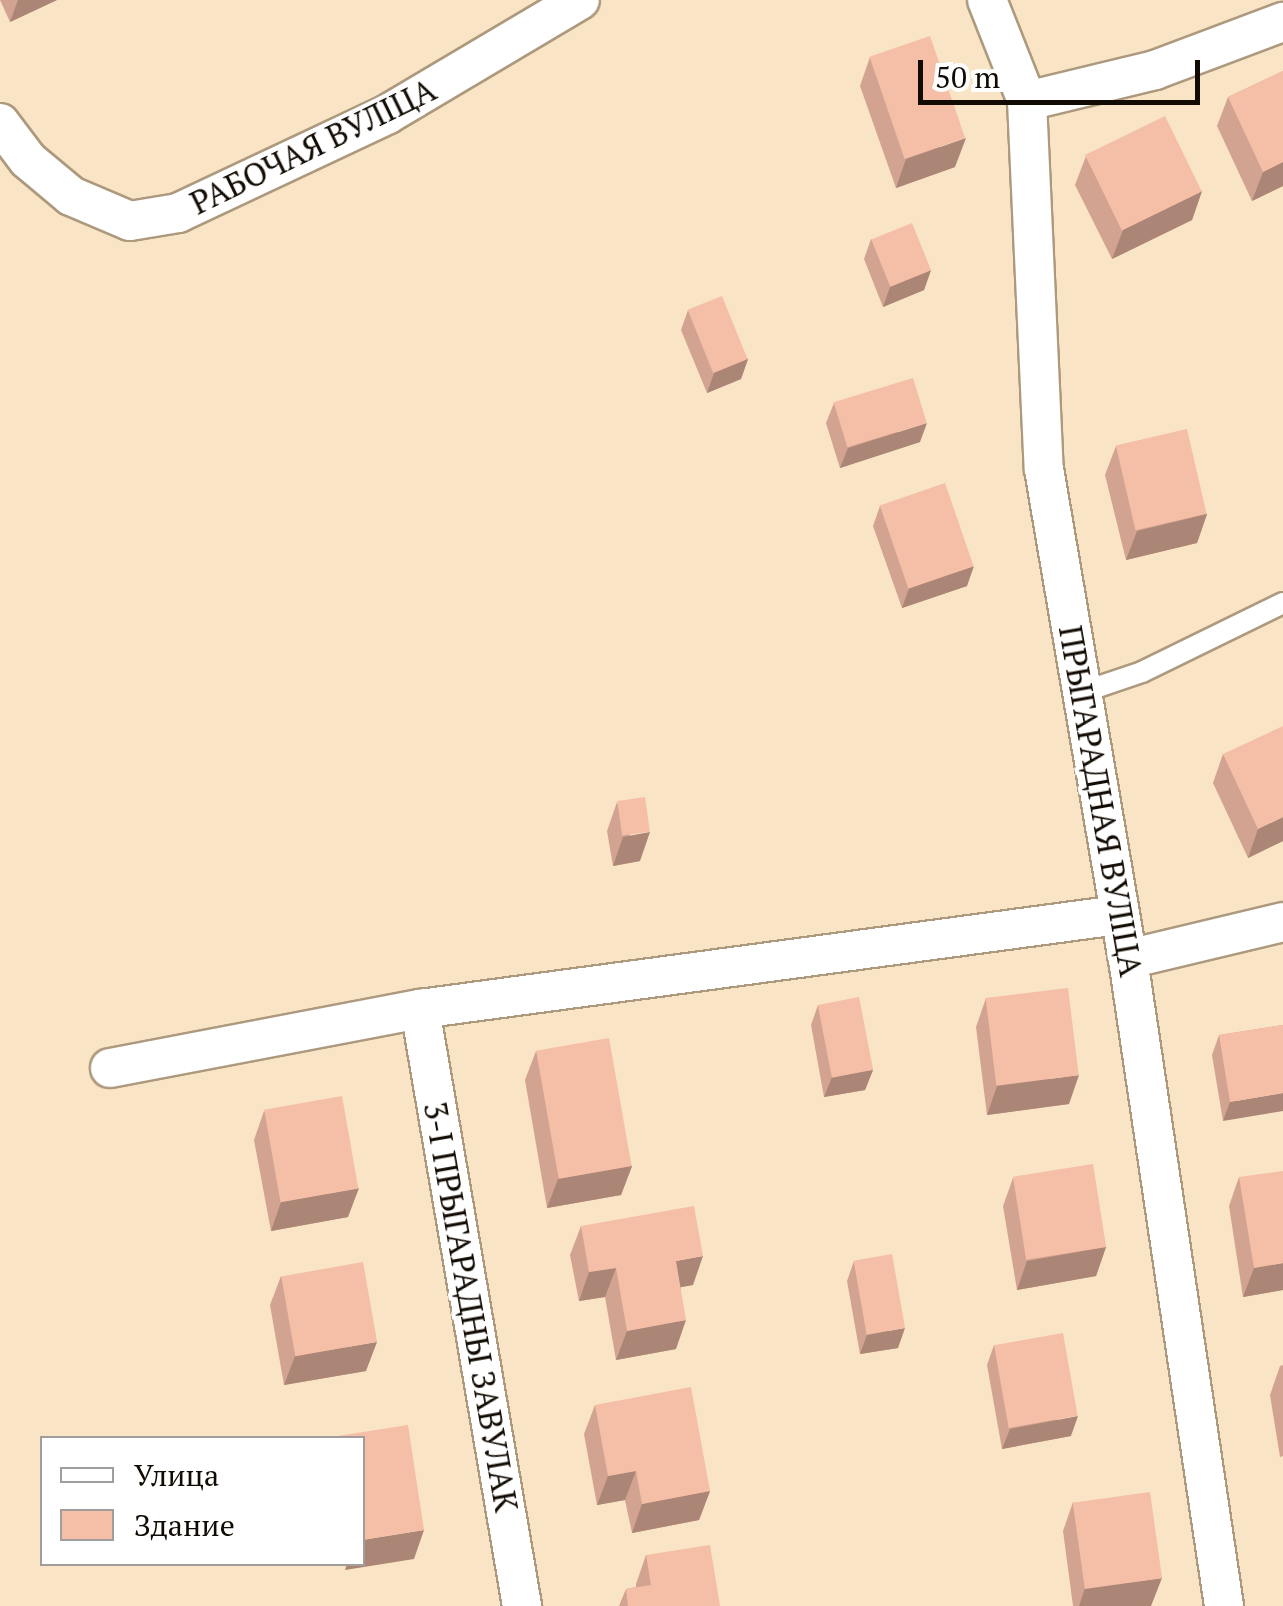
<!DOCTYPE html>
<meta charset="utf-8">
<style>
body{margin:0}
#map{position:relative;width:1283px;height:1606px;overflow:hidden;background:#f9e4c6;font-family:"PT Serif",serif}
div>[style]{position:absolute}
.roads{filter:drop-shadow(2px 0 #ad997d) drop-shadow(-2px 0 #ad997d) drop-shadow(0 2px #ad997d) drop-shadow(0 -2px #ad997d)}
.lane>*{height:20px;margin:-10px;padding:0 10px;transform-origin:10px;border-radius:10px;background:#fff}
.street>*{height:38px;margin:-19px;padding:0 19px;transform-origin:19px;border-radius:19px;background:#fff}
.wall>*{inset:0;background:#d2a390}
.shaded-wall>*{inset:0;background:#ab8575}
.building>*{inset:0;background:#f4bea7;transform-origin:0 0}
span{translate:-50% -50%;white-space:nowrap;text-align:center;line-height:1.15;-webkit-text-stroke:8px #fff;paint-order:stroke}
.street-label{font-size:32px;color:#120b03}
.legend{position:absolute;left:40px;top:1436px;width:325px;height:130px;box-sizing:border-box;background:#fff;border:2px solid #a09d9a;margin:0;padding:12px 18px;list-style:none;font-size:30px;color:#120b03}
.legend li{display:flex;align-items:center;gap:20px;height:50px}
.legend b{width:50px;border:2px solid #a09d9a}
.scale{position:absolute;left:918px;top:60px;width:282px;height:45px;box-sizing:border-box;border:5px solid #120b03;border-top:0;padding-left:12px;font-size:30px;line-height:35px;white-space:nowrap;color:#120b03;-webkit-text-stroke:8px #fff;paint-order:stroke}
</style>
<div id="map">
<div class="roads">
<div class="lane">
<i style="left:1083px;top:692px;width:62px;rotate:-18.7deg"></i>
<i style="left:1142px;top:672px;width:157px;rotate:-26.1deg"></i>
</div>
<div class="street">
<i style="left:987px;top:0;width:109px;rotate:68.4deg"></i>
<i style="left:1027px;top:101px;width:368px;rotate:87.4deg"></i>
<i style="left:1044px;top:469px;width:497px;rotate:80.3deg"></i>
<i style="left:1128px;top:959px;width:654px;rotate:81.56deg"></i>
<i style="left:1027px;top:101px;width:132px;rotate:-13.6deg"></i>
<i style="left:1155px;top:70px;width:137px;rotate:-20.6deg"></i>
<i style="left:0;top:123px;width:46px;rotate:52.9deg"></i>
<i style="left:28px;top:160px;width:56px;rotate:39.9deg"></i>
<i style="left:71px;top:196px;width:64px;rotate:23deg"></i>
<i style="left:130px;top:221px;width:49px;rotate:-9.5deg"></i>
<i style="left:178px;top:213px;width:232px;rotate:-25.2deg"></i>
<i style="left:388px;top:114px;width:223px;rotate:-30.7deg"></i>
<i style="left:1128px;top:959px;width:159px;rotate:-13.4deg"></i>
<i style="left:420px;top:1009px;width:606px;rotate:80.3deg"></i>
<i style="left:110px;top:1068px;width:316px;rotate:-10.8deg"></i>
<i style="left:420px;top:1009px;width:704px;rotate:-7.67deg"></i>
</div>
</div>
<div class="wall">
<i style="clip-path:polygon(0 0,57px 0,10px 22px)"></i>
<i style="clip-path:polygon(870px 57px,955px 167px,896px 188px,860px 86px)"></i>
<i style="clip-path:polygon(1283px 71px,1283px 186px,1252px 201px,1217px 126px,1228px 97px)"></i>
<i style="clip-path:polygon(1086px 156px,1202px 191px,1192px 220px,1112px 259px,1075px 185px)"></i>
<i style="clip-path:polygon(871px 239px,931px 270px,924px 290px,883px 307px,864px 259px)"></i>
<i style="clip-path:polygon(688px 310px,748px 359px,741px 379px,707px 393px,681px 330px)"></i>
<i style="clip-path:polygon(834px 403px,920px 442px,840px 468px,826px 423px)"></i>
<i style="clip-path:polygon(1116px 446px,1207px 514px,1197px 543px,1126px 560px,1105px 475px)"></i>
<i style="clip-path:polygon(880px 506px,967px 586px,902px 608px,873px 526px)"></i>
<i style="clip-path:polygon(1223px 754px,1283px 841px,1248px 858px,1213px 783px)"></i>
<i style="clip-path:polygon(617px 802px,640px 861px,613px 866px,607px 831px)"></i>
<i style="clip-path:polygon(986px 998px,1069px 1104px,987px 1115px,976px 1027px)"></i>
<i style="clip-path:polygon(818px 1005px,873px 1070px,865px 1090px,824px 1097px,811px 1025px)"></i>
<i style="clip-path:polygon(1283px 1025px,1223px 1121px,1212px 1055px,1219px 1035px)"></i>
<i style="clip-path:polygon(536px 1051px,632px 1166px,621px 1195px,547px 1208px,525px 1080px)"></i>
<i style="clip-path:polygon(264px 1111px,348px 1217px,271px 1231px,254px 1140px)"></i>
<i style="clip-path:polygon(1239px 1177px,1283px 1290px,1243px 1297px,1229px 1206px)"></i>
<i style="clip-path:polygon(1013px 1178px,1106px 1247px,1096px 1276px,1017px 1290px,1003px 1206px)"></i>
<i style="clip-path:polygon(581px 1226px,693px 1285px,681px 1287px,676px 1349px,616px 1360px,605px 1297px,579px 1301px,570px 1255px)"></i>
<i style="clip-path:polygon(854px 1261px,898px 1348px,860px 1354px,847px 1281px)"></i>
<i style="clip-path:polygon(281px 1276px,366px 1371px,284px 1385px,270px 1305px)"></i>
<i style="clip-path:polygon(994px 1345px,1071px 1436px,1002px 1449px,987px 1365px)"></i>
<i style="clip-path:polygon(1283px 1365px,1283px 1456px,1280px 1457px,1270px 1395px,1280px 1366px)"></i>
<i style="clip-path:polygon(595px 1405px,710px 1491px,699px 1520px,632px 1533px,625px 1500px,597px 1505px,584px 1434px)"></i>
<i style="clip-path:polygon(1073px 1502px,1151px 1606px,1073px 1606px,1063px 1531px)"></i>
<i style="clip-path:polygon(646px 1555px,720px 1606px,619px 1606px,626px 1589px,636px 1587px,636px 1584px)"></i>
</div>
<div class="shaded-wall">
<i style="clip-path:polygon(18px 0,57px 0,10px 22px)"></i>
<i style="clip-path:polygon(966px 138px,955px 167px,896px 188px,906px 159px)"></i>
<i style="clip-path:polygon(1283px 162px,1283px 186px,1252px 201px,1263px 172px)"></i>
<i style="clip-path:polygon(1202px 191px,1192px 220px,1112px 259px,1123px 230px)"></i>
<i style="clip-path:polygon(931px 270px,924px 290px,883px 307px,890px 287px)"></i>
<i style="clip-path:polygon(748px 359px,741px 379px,707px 393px,714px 373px)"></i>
<i style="clip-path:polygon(927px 423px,920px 442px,840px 468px,848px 448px)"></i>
<i style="clip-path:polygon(1207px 514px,1197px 543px,1126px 560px,1137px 531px)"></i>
<i style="clip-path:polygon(974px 566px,967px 586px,902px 608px,909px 588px)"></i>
<i style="clip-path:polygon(1283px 817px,1283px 841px,1248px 858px,1258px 829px)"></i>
<i style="clip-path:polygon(650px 832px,640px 861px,613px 866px,623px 837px)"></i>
<i style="clip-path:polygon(873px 1070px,865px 1090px,824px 1097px,832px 1077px)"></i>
<i style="clip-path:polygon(1079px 1075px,1069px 1104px,987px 1115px,997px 1086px)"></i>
<i style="clip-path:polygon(1283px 1093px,1283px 1111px,1223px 1121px,1230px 1102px)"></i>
<i style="clip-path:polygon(632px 1166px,621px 1195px,547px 1208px,558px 1179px)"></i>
<i style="clip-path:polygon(359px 1188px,348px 1217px,271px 1231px,281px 1202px)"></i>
<i style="clip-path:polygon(1106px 1247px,1096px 1276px,1017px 1290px,1027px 1261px)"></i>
<i style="clip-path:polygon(703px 1256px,693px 1285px,665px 1290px,676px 1261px)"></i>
<i style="clip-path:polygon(1283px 1263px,1283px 1290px,1243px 1297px,1254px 1268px)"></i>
<i style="clip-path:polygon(616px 1268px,605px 1297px,579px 1301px,589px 1272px)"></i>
<i style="clip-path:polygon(686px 1320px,676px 1349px,616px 1360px,627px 1331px)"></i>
<i style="clip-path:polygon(905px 1328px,898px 1348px,860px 1354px,867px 1335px)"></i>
<i style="clip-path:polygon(377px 1342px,366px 1371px,284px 1385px,295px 1356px)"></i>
<i style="clip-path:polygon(1078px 1416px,1071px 1436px,1002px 1449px,1010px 1429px)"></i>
<i style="clip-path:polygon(636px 1471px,625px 1500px,597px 1505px,608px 1476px)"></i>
<i style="clip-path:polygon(710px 1491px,699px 1520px,632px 1533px,642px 1504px)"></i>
<i style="clip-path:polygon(424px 1530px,414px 1559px,345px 1570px,347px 1564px,362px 1564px,362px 1540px)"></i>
<i style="clip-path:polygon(1162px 1578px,1151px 1606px,1079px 1606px,1085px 1588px)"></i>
</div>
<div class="building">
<i style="left:930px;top:36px;width:108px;height:64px;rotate:71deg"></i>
<i style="clip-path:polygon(1283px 71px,1283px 162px,1263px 172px,1228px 97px)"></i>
<i style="left:1165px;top:116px;width:84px;height:89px;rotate:64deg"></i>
<i style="left:912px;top:223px;width:51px;height:44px;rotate:68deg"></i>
<i style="left:722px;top:296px;width:68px;height:37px;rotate:68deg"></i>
<i style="left:913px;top:378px;width:47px;height:83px;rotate:73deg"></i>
<i style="left:1187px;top:429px;width:87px;height:73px;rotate:77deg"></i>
<i style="left:945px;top:483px;width:88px;height:69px;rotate:71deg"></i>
<i style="clip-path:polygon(1283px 726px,1283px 817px,1258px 829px,1223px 754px)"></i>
<i style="left:645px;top:797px;width:35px;height:28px;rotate:82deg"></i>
<i style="left:1068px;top:988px;width:88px;height:83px;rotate:83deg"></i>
<i style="left:859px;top:997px;width:74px;height:42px;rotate:79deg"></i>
<i style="clip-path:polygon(1283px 1025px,1283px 1093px,1230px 1102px,1219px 1035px)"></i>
<i style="left:609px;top:1038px;width:130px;height:74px;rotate:80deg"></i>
<i style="left:342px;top:1096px;width:94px;height:79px;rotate:80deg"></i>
<i style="left:1093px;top:1164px;width:84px;height:81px;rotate:81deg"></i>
<i style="clip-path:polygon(1283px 1171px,1283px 1263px,1254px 1268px,1239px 1177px)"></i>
<i style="clip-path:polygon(694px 1206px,703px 1256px,676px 1261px,686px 1320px,627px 1331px,616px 1268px,589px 1272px,581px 1226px)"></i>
<i style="left:892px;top:1254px;width:75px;height:39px;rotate:80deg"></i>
<i style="left:363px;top:1262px;width:81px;height:83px;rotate:80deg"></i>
<i style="left:1063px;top:1333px;width:84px;height:70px;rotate:80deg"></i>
<i style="clip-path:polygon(691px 1387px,710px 1491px,642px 1504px,636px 1471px,608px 1476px,595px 1405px)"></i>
<i style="clip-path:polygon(408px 1425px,424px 1530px,362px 1540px,362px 1438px,339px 1438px,338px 1436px)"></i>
<i style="left:1150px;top:1492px;width:87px;height:78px;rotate:82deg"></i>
<i style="clip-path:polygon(710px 1545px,720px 1606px,628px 1606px,626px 1589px,651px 1585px,646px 1555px)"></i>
</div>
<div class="street-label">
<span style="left:313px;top:146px;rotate:-26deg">РАБОЧАЯ ВУЛІЦА</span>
<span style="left:1101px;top:801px;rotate:80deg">ПРЫГАРАДНАЯ ВУЛІЦА</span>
<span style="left:471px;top:1307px;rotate:80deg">3-І ПРЫГАРАДНЫ ЗАВУЛАК</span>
</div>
<ul class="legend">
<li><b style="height:12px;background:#fff"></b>Улица</li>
<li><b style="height:28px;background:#f4bea7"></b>Здание</li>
</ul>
<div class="scale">50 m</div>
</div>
